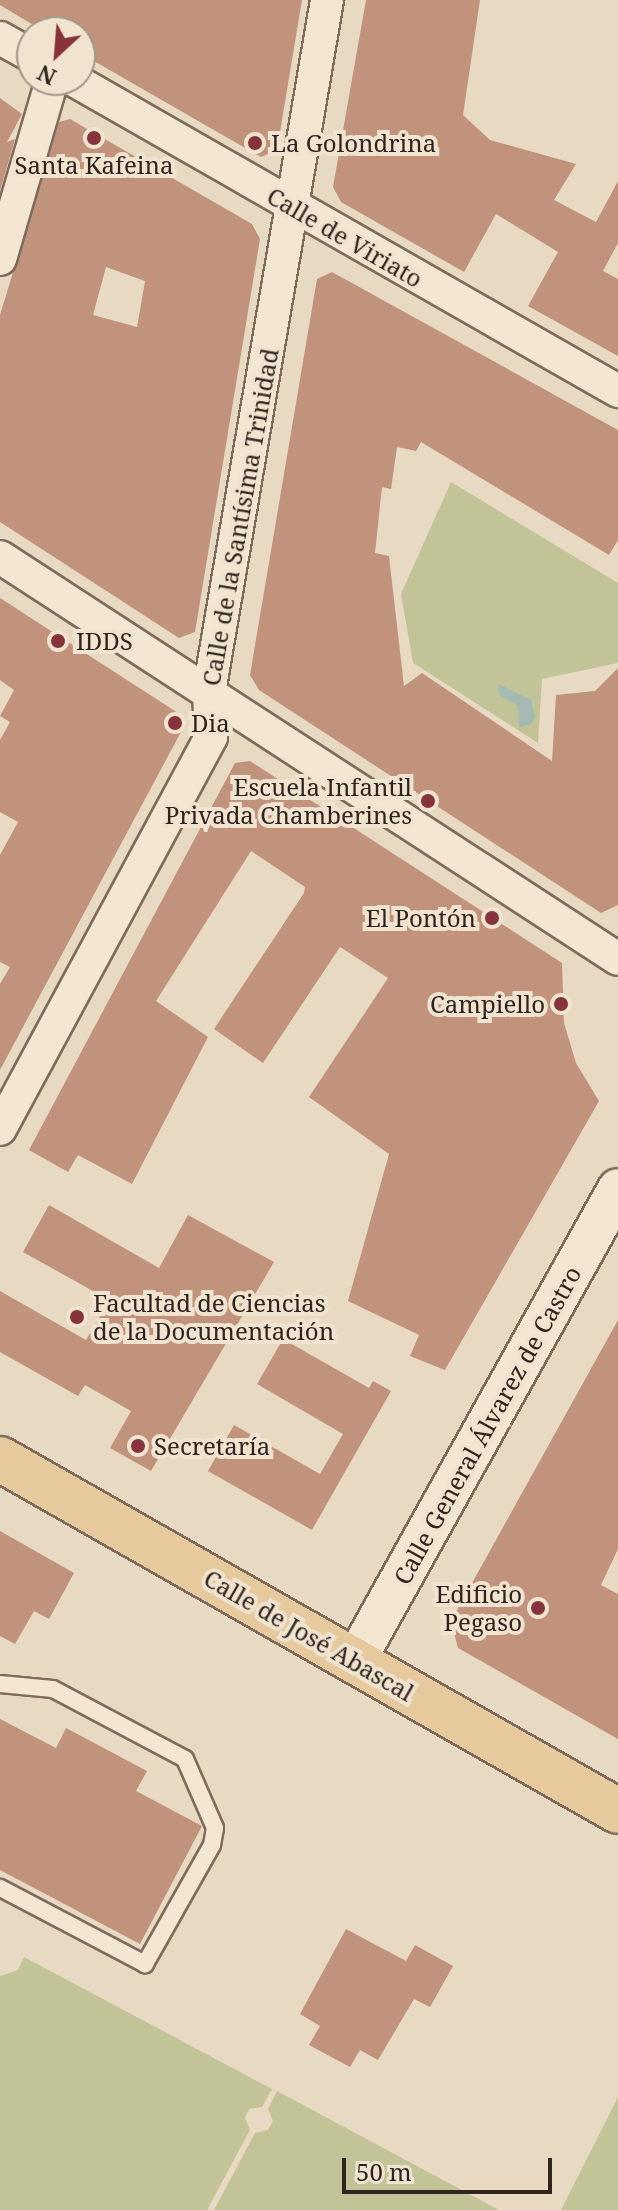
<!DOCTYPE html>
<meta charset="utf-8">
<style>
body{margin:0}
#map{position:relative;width:618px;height:2210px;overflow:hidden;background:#e7d9c2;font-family:"Noto Serif",serif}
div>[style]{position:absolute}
.green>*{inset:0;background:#c2c498}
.water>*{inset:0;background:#a4bab2}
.building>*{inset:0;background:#c1937d}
.roads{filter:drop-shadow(2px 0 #7f6b5c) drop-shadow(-2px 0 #7f6b5c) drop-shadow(0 2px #7f6b5c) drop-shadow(0 -2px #7f6b5c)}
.service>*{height:16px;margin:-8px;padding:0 8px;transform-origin:8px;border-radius:8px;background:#f3e7d4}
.minor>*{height:32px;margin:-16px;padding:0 16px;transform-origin:16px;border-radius:16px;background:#f3e7d4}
.tertiary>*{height:40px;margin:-20px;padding:0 20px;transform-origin:20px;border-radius:20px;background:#f3e7d4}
.primary>*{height:44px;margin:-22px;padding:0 22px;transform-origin:22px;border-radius:22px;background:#e6ca9e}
.dots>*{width:22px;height:22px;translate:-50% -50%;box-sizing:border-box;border:4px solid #f0e4d0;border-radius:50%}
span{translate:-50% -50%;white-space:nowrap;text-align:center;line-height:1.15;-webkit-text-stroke:8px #f0e4d0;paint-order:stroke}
.poi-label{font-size:24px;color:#30251e}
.left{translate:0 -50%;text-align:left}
.right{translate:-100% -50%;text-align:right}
.street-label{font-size:24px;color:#30251e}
.north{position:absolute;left:16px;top:16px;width:80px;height:80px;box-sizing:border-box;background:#f0e4d0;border:2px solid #a39889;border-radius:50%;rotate:206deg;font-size:22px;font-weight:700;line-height:32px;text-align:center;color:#30251e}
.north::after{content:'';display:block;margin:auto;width:28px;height:36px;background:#86333b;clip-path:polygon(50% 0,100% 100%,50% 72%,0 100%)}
.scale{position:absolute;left:342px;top:2158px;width:210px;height:36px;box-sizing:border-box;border:4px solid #30251e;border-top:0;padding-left:10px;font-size:24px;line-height:28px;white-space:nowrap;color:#30251e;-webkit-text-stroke:6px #f0e4d0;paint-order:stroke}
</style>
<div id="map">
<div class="green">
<i style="clip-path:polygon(451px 482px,618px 583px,618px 663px,542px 679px,538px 743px,413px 663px,401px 594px)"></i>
<i style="clip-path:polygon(24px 1957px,272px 2089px,262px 2107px,249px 2109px,245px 2118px,250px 2130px,207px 2210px,0 2210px,0 1976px,18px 1970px)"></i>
<i style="clip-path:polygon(277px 2091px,499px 2210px,214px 2210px,255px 2133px,268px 2130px,273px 2121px,268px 2109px)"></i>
<i style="clip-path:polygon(618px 2097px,618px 2210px,561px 2210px)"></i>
</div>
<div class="water">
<i style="clip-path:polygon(498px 684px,531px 700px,535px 717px,530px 725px,519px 727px,518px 706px,499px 695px)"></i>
</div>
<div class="building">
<i style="clip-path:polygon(0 0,302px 0,277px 150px,261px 157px,80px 53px,80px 32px,45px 32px,0 5px)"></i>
<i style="clip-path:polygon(366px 0,480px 0,463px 115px,490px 140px,576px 164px,554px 200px,596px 222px,618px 181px,618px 243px,603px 271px,618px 279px,618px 356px,528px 306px,558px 252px,496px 214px,464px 272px,341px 202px,333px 187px)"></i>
<i style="clip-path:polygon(0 98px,22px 114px,7px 142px,15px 139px,0 191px)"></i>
<i style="clip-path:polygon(evenodd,70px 119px,252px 224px,260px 239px,195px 632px,179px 638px,0 522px,0 315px,59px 122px,70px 119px,106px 267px,145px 281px,137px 327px,93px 315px,106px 267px)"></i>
<i style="clip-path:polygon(332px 272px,618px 430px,618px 540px,609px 555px,421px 442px,416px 451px,397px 447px,391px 489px,382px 487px,375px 553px,389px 556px,404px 686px,422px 673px,552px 761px,556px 695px,595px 691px,618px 668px,618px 905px,601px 913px,259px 690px,250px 675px,317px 279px)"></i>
<i style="clip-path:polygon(0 598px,178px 713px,182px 730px,0 1070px,0 984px,10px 967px,0 962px,0 855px,18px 822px,0 812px,0 740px,10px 722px,0 716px,14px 690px,0 680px)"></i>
<i style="clip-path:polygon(250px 761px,562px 963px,564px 1023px,576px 1063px,599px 1101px,445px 1370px,410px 1356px,419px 1335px,348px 1301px,389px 1154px,309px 1097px,388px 978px,340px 947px,263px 1063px,214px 1029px,304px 893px,305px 887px,251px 851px,156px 1001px,208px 1037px,132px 1184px,78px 1155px,68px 1172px,29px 1150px,235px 763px)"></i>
<i style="clip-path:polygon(49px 1205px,159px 1268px,188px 1215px,274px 1262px,151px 1471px,110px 1448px,131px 1411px,85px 1385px,78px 1396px,0 1352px,0 1291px,86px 1340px,109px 1300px,23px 1252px)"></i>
<i style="clip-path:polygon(618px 1320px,618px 1549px,601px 1585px,618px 1594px,618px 1739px,458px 1648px,451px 1621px)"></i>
<i style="clip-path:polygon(283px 1339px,369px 1388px,373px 1381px,391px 1391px,312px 1530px,208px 1471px,234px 1425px,320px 1474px,343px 1434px,257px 1384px)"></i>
<i style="clip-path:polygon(0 1531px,74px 1573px,49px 1619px,34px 1611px,15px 1644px,0 1636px)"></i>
<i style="clip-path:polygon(0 1719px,56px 1748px,66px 1728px,147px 1771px,136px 1791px,202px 1826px,140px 1944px,0 1870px)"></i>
<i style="clip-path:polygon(346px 1929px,406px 1961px,415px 1945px,453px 1966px,430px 2007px,414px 1999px,378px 2060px,360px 2050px,350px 2067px,309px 2045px,320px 2026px,300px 2014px)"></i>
</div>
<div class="roads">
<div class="service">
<i style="left:0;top:1684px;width:53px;rotate:5.4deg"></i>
<i style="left:53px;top:1689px;width:149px;rotate:27.9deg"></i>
<i style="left:185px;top:1759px;width:75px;rotate:66.5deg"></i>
<i style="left:215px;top:1828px;width:17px;rotate:100deg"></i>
<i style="left:212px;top:1845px;width:137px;rotate:119.4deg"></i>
<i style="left:145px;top:1964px;width:164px;rotate:-152.3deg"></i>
</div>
<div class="minor">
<i style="left:0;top:38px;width:37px;rotate:29deg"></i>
<i style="left:74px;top:80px;width:627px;rotate:29.76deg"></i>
<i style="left:0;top:259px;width:186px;rotate:-73.8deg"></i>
<i style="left:0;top:557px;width:737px;rotate:33.04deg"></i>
<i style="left:0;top:1129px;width:445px;rotate:-61.7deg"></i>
<i style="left:211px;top:737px;width:45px;rotate:-92.5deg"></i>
<i style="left:209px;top:692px;width:702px;rotate:-80.32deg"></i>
</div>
<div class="tertiary">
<i style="left:355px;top:1661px;width:540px;rotate:-60.87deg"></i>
</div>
<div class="primary">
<i style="left:0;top:1459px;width:711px;rotate:29.66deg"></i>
</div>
</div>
<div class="dots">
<i style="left:94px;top:138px;background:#86333b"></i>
<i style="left:255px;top:143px;background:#86333b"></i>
<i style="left:58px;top:641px;background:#86333b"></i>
<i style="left:175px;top:723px;background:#86333b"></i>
<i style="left:428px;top:801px;background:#86333b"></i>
<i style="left:492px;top:918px;background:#86333b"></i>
<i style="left:561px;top:1004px;background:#86333b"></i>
<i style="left:77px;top:1317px;background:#86333b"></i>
<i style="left:138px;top:1446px;background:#86333b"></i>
<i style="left:538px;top:1608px;background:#86333b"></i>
</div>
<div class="poi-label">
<span class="left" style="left:271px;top:143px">La Golondrina</span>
<span style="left:94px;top:165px">Santa Kafeina</span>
<span class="left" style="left:76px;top:641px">IDDS</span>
<span class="left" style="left:191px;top:723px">Dia</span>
<span class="right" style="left:412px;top:801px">Escuela Infantil<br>Privada Chamberines</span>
<span class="right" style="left:476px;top:918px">El Pontón</span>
<span class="right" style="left:545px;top:1004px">Campiello</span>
<span class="left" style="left:93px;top:1317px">Facultad de Ciencias<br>de la Documentación</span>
<span class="left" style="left:154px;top:1446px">Secretaría</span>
<span class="right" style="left:522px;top:1608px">Edificio<br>Pegaso</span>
</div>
<div class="street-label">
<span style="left:345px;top:237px;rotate:30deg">Calle de Viriato</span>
<span style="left:240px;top:517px;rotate:-80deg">Calle de la Santísima Trinidad</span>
<span style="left:487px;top:1425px;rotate:-61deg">Calle General Álvarez de Castro</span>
<span style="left:309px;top:1635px;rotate:30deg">Calle de José Abascal</span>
</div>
<div class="north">N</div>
<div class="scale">50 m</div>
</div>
